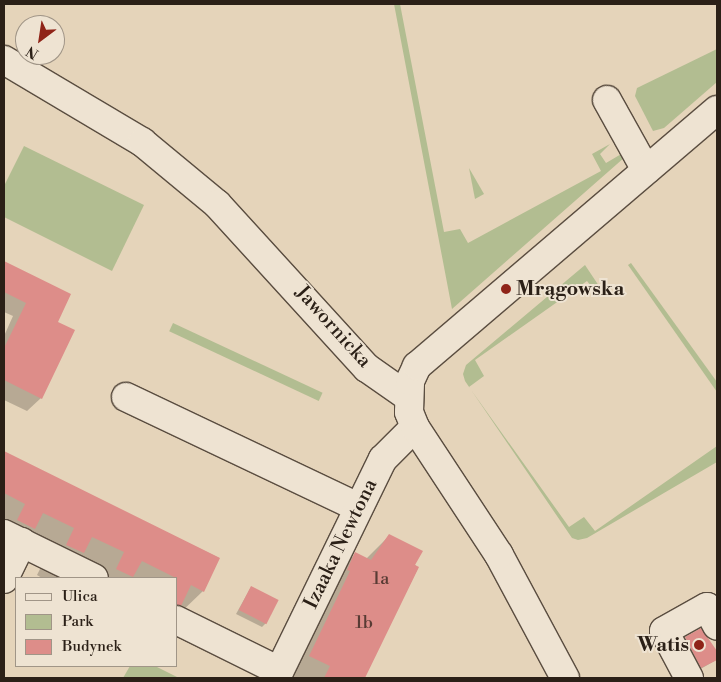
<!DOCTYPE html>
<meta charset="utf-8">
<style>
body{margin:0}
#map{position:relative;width:721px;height:682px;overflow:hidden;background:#e5d4ba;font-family:"Libre Bodoni",serif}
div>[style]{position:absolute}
.green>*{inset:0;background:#b2bd91;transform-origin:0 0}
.shadow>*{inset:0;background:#0003;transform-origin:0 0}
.building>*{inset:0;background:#dd8d89;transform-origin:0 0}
.roads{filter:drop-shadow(1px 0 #5a4d40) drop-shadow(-1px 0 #5a4d40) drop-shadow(0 1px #5a4d40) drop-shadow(0 -1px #5a4d40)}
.minor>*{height:28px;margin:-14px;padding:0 14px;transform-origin:14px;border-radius:14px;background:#eee3d2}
.dots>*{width:14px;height:14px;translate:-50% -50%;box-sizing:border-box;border:2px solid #eee3d2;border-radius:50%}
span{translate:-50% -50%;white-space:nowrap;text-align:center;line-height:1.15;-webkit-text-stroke:4px #eee3d2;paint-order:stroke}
.number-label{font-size:18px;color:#583b34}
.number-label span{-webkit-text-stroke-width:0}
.poi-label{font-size:20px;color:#2b2017;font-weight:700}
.left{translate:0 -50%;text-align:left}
.right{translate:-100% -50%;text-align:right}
.street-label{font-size:20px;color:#2b2017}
.frame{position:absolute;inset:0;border:5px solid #2b2017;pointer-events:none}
.legend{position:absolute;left:15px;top:577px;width:162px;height:90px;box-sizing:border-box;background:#eee3d2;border:1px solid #a09587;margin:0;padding:6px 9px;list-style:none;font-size:15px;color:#2b2017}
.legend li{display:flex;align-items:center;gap:10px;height:25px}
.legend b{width:25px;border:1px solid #a09587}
.north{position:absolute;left:15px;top:15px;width:50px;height:50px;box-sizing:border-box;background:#eee3d2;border:1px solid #a09587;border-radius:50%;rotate:211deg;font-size:14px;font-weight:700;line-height:20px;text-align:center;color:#2b2017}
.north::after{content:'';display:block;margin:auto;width:18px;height:22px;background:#8f2418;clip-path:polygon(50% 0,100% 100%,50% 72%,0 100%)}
</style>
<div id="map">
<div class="green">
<i style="clip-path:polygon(394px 4px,400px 4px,444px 232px,460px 229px,468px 243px,601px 171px,592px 154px,610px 144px,600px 154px,606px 163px,623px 153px,625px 157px,452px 309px)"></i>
<i style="clip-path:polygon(717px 49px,717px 82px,664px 128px,653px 131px,635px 96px,637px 88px)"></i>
<i style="clip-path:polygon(24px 146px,144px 205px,112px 271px,4px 217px,4px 186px)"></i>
<i style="clip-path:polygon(469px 168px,484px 194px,475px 199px)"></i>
<i style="clip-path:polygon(631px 263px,717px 382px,717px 392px,628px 265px)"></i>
<i style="clip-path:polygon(585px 265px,599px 286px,597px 294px,587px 281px,475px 360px,484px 376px,469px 387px,569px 527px,584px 517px,595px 531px,717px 446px,717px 462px,587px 538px,578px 540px,572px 538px,465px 381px,463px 374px,466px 365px)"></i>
<i style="left:173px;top:323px;width:165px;height:9px;rotate:25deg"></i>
<i style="clip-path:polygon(130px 666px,155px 666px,179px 678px,123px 678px)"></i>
</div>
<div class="shadow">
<i style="clip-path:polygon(4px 262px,70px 295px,56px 322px,41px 398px,27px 411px,4px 400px,4px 336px,13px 316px,4px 312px)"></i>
<i style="clip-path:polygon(4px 453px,219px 558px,203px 591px,176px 617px,176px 578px,84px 578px,66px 569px,57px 578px,42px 578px,37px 575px,45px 559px,4px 559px)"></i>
<i style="clip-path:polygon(389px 536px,418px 568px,363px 678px,284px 678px,325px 585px,355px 554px,366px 559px)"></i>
<i style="clip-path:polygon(251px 587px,266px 623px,262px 627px,236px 614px)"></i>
<i style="left:700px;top:630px;width:34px;height:22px;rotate:60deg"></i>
</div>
<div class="building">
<i style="clip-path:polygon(4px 261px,71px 294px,58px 322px,75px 330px,42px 399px,4px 380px,4px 348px,26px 303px,4px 292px)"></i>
<i style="clip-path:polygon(4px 451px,220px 558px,204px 592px,191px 585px,181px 606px,176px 605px,176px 578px,142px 561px,133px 577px,116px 569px,124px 552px,92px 537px,84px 553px,66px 545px,74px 528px,43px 513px,35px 529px,17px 520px,25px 504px,4px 493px)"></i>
<i style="clip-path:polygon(389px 534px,423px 551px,415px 565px,419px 567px,365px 678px,324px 678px,330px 666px,309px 656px,350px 571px,347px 570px,355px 552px,371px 560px)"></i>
<i style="left:251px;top:586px;width:31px;height:27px;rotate:27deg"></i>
<i style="clip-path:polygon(701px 628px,717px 651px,717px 660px,701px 668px,685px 637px)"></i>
</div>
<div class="roads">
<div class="minor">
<i style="left:4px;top:60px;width:161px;rotate:30.7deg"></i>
<i style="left:142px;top:142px;width:97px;rotate:39.6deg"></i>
<i style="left:217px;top:204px;width:222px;rotate:47.6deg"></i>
<i style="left:367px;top:368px;width:49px;rotate:35deg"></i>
<i style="left:607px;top:100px;width:80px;rotate:60.9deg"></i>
<i style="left:126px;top:397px;width:257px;rotate:25.4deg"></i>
<i style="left:4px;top:534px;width:100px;rotate:26.1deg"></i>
<i style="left:4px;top:579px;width:41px;rotate:-64.1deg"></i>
<i style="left:176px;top:620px;width:115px;rotate:26.3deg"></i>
<i style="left:276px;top:678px;width:244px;rotate:-64deg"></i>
<i style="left:383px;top:459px;width:45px;rotate:-45deg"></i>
<i style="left:565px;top:678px;width:140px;rotate:-118.2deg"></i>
<i style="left:499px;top:555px;width:153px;rotate:-123.3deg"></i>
<i style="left:415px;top:427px;width:16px;rotate:-112deg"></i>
<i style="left:409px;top:412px;width:31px;rotate:-88deg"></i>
<i style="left:410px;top:381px;width:17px;rotate:-65deg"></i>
<i style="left:417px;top:366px;width:394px;rotate:-40.5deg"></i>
<i style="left:689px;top:678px;width:53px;rotate:-118deg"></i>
<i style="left:664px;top:631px;width:49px;rotate:-29.2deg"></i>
<i style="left:707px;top:607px;width:21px;rotate:62deg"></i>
</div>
</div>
<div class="dots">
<i style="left:506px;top:289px;background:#8f2418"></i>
<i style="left:699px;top:645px;background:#8f2418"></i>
</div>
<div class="number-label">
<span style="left:381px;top:579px">1a</span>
<span style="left:364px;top:623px">1b</span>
</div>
<div class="poi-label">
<span class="left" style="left:516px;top:289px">Mrągowska</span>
<span class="right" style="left:689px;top:645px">Watis</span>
</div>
<div class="street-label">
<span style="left:333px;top:327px;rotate:48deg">Jawornicka</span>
<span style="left:341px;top:544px;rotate:-64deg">Izaaka Newtona</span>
</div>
<div class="frame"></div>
<ul class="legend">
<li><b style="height:6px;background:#eee3d2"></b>Ulica</li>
<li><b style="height:14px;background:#b2bd91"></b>Park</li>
<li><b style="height:14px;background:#dd8d89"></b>Budynek</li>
</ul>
<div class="north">N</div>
</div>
